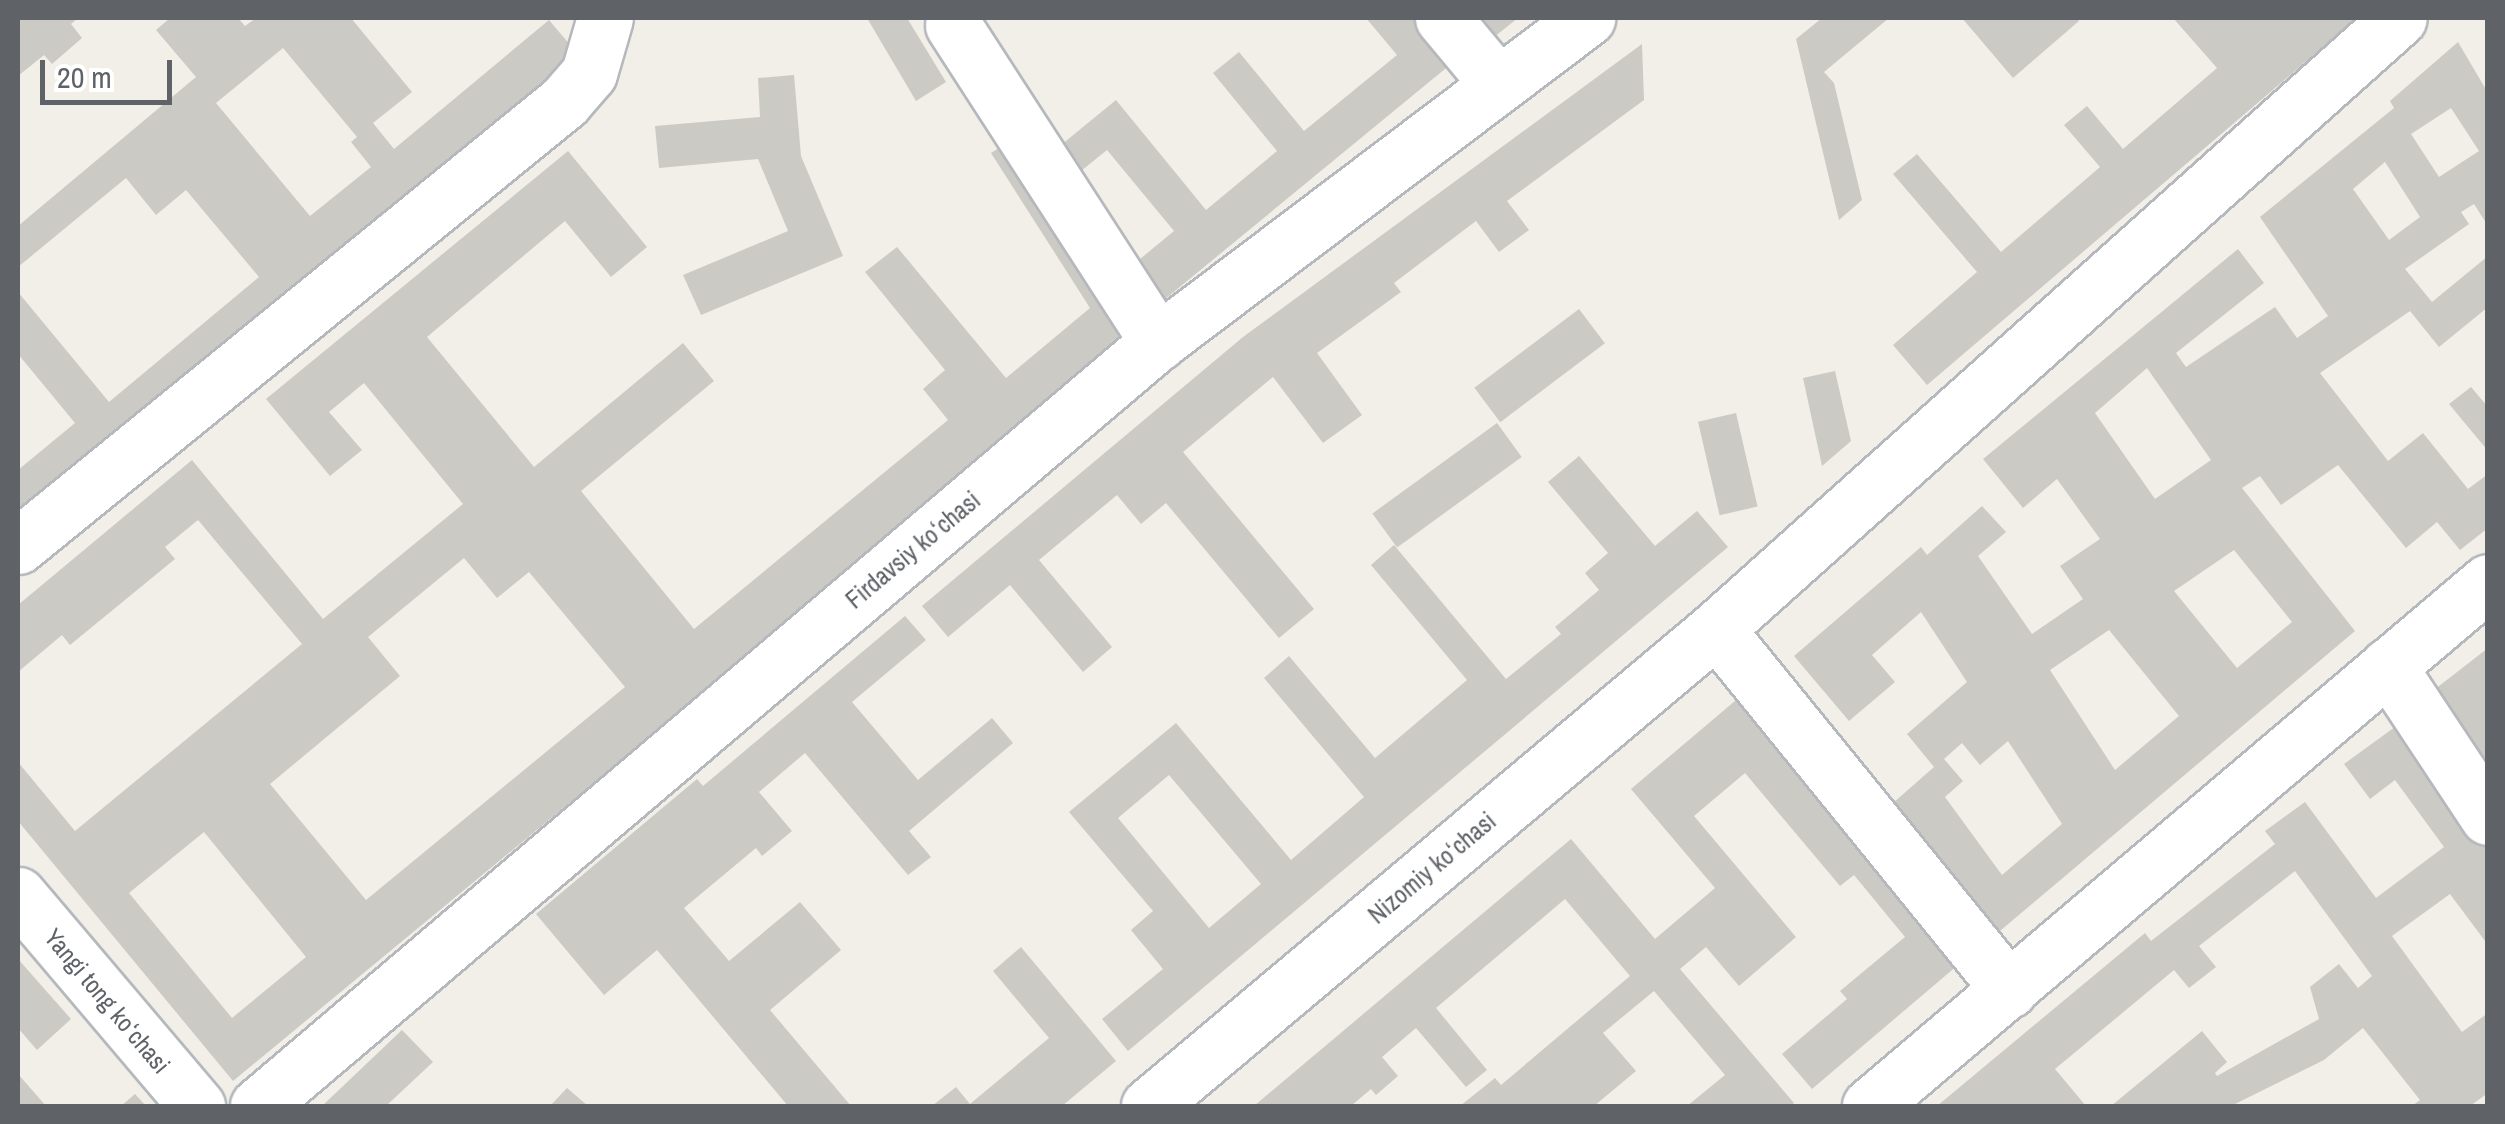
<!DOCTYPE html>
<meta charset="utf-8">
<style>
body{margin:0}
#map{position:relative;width:2505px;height:1124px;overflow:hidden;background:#f1efe8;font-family:"Archivo Narrow",sans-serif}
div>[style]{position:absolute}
.building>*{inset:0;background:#cccac4;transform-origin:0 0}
.roads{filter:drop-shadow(2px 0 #b5b8bc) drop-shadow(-2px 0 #b5b8bc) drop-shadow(0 2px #b5b8bc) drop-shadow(0 -2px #b5b8bc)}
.minor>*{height:55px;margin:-27.5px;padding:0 27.5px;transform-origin:27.5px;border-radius:27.5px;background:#fff}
span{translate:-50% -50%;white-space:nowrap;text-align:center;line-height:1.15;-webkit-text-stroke:8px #fff;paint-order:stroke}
.street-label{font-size:25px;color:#5f6368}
.frame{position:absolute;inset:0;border:20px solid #5f6368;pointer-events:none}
.scale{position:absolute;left:40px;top:60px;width:132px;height:45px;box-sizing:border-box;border:5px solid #5f6368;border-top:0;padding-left:12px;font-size:30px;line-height:35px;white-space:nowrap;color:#5f6368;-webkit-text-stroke:8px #fff;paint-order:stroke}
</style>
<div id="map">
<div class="building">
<i style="clip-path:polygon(18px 18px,78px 18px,71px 24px,82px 38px,52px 64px,44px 55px,18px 76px)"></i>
<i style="clip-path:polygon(evenodd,170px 18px,238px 18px,245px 26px,256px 18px,351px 18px,412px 92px,373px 123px,394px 149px,549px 20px,582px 59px,18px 528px,18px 470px,75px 423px,18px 354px,18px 292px,109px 402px,259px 277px,186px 190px,156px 215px,126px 178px,18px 267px,18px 226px,196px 77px,156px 30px,170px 18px,283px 48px,357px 137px,351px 142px,371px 167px,310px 216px,216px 103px,283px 48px)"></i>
<i style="clip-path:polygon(867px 18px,907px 18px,946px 82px,916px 101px)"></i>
<i style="clip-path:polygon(1366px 18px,1413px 18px,1451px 64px,1153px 309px,1123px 273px,1174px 231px,1107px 150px,1071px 179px,1050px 154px,1116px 100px,1206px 210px,1277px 151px,1213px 73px,1239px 52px,1304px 131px,1397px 55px)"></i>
<i style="clip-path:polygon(1461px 18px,1518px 18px,1484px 45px)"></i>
<i style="clip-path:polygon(1822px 18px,1889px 18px,1824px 72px,1834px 83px,1862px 200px,1839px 220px,1796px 39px)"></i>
<i style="clip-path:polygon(1962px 18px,2076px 18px,2079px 21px,2013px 78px)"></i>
<i style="clip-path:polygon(2173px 18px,2357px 18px,1927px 385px,1893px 345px,1977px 272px,1893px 174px,1917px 154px,2001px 252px,2100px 167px,2064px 125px,2087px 106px,2123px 149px,2217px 68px)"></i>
<i style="clip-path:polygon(evenodd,2458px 42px,2488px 93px,2488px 226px,2474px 204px,2461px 212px,2469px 224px,2405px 269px,2432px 302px,2488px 256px,2488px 307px,2439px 347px,2410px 311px,2320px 373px,2388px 461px,2423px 433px,2468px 489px,2488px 474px,2488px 528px,2460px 550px,2437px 522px,2406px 548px,2338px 465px,2281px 505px,2260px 476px,2242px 488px,2355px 631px,1994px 936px,1893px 803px,1934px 767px,1907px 734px,1967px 682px,1921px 612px,1872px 655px,1895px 682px,1849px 721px,1794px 656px,1921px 547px,1927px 555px,1982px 506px,2006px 532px,1978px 556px,2032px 634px,2083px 599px,2060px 566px,2100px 539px,2057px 479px,2023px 508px,1983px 459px,2238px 249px,2264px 283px,2176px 353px,2186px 367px,2275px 307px,2297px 338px,2328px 316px,2260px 217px,2394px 108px,2390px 101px,2458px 42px,2451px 108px,2479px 151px,2439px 177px,2411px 134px,2451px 108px,2458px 42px,2385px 162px,2420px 217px,2389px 240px,2353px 189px,2385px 162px,2458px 42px,2147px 368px,2211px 460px,2155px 499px,2095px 413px,2147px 368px,2458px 42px,2234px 550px,2292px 622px,2237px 668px,2174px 591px,2234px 550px,2458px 42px,2109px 630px,2179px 716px,2115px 770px,2050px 670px,2109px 630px,2458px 42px,2008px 741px,2062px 824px,2002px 875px,1945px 797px,1963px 781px,1944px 759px,1962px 743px,1980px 765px,2008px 741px)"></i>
<i style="clip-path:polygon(1642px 44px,1644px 100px,1507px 201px,1529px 230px,1499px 252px,1476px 221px,1394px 283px,1401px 292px,1317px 353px,1362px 415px,1323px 443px,1273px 377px,1183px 452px,1314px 609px,1279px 638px,1166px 503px,1141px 524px,1117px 495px,1039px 560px,1112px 647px,1083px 672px,1010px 585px,948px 637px,922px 606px,1243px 337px)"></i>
<i style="clip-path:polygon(794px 75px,801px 156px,843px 256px,701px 315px,683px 275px,788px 231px,758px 159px,659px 168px,655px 126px,760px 117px,758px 78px)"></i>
<i style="clip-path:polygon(evenodd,1019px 135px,1143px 329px,233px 1081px,18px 821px,18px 762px,75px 831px,302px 644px,198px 520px,165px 547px,175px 559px,70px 645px,62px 635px,18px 672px,18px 605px,192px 460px,323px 619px,463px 504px,364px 383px,329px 412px,362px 450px,330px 476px,266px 399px,568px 151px,647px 247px,611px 277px,565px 221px,427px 337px,534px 467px,683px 343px,714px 381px,581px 491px,694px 629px,948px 420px,923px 389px,945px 370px,865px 272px,897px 247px,1006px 378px,1090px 308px,991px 153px,1019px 135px,464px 558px,497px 598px,529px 572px,625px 687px,366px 900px,270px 784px,400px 676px,368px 637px,464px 558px,1019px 135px,204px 832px,306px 957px,232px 1018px,129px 893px,204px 832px)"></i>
<i style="left:1579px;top:309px;width:43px;height:131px;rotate:53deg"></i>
<i style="clip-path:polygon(1835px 371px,1851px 441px,1822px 466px,1803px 378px)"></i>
<i style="clip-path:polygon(2471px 387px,2488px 407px,2488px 451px,2449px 404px)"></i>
<i style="left:1736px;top:413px;width:96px;height:39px;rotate:77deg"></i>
<i style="left:1497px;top:423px;width:42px;height:154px;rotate:54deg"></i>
<i style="clip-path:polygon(evenodd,1579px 456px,1655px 546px,1697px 511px,1728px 547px,1128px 1051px,1102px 1019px,1163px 969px,1131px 930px,1153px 911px,1069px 812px,1176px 723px,1291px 860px,1364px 797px,1264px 678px,1289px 656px,1375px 758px,1467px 680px,1371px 565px,1394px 545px,1506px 679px,1561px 634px,1555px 627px,1599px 590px,1585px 573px,1608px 553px,1548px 482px,1579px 456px,1169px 775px,1261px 884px,1209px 928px,1118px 818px,1169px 775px)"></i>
<i style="clip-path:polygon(905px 616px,926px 640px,852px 702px,918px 780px,992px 718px,1013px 743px,909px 831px,931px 857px,908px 875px,805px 753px,759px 792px,792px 831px,762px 856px,756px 848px,684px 908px,729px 961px,800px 902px,841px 950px,770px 1010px,851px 1106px,788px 1106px,657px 950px,604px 995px,536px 914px,697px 779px,703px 786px)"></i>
<i style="clip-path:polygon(2488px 648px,2488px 771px,2430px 693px)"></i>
<i style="clip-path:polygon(1742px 695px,1965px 959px,1812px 1089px,1782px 1054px,1847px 999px,1840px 991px,1905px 937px,1854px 875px,1840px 886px,1745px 773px,1694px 816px,1796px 937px,1739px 986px,1706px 947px,1680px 969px,1794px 1103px,1790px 1106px,1687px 1106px,1725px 1075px,1654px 991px,1603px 1033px,1636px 1071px,1594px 1106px,1460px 1106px,1495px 1078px,1501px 1085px,1630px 976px,1565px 899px,1436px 1008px,1487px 1070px,1466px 1087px,1416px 1028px,1382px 1057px,1398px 1076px,1376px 1095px,1371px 1089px,1351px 1106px,1254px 1106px,1571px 839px,1655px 939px,1715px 888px,1631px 789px)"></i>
<i style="clip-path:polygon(2399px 724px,2488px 843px,2488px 945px,2450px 894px,2392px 936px,2462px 1032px,2488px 1013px,2488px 1093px,2470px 1106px,2412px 1106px,2420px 1100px,2363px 1028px,2324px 1060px,2231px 1106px,2111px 1106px,2202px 1031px,2227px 1062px,2215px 1073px,2217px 1076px,2319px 1019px,2310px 987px,2339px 964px,2358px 988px,2372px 976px,2295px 871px,2199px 946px,2216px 967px,2189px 988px,2174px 970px,2055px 1069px,2086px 1106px,1937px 1106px,2145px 933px,2151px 941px,2275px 844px,2265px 831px,2305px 802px,2376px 898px,2444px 847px,2395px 780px,2370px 799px,2344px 764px)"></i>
<i style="clip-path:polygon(1021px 947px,1116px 1061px,1062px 1106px,932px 1106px,956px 1087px,970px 1104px,1049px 1038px,993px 971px)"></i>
<i style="clip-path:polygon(18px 959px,71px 1019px,37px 1050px,18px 1028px)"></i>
<i style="clip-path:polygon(402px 1030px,433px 1062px,386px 1106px,322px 1106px)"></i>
<i style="clip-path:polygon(18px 1074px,46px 1106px,18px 1106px)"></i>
<i style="clip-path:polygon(567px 1088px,588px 1106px,550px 1106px)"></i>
<i style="clip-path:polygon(135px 1094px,146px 1106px,121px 1106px)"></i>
</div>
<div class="roads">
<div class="minor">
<i style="left:1443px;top:18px;width:86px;rotate:50.2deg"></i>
<i style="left:953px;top:25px;width:378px;rotate:57.1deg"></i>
<i style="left:18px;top:546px;width:704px;rotate:-39.12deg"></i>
<i style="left:564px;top:102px;width:38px;rotate:-49deg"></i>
<i style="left:589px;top:73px;width:57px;rotate:-73.8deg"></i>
<i style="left:1716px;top:629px;width:465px;rotate:50.9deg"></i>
<i style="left:2388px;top:666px;width:181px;rotate:56.5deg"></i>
<i style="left:18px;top:895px;width:277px;rotate:49.7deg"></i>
<i style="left:258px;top:1106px;width:1181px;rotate:-40.33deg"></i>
<i style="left:1158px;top:342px;width:538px;rotate:-37.06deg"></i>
<i style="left:1149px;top:1106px;width:741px;rotate:-40.07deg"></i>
<i style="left:1716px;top:629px;width:916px;rotate:-41.82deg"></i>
<i style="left:1870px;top:1106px;width:810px;rotate:-40.29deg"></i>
</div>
</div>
<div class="street-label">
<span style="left:913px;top:550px;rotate:-40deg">Firdavsiy koʻchasi</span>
<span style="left:1432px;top:868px;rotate:-40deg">Nizomiy koʻchasi</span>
<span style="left:107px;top:1001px;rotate:50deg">Yangi tong koʻchasi</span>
</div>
<div class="frame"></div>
<div class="scale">20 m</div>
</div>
